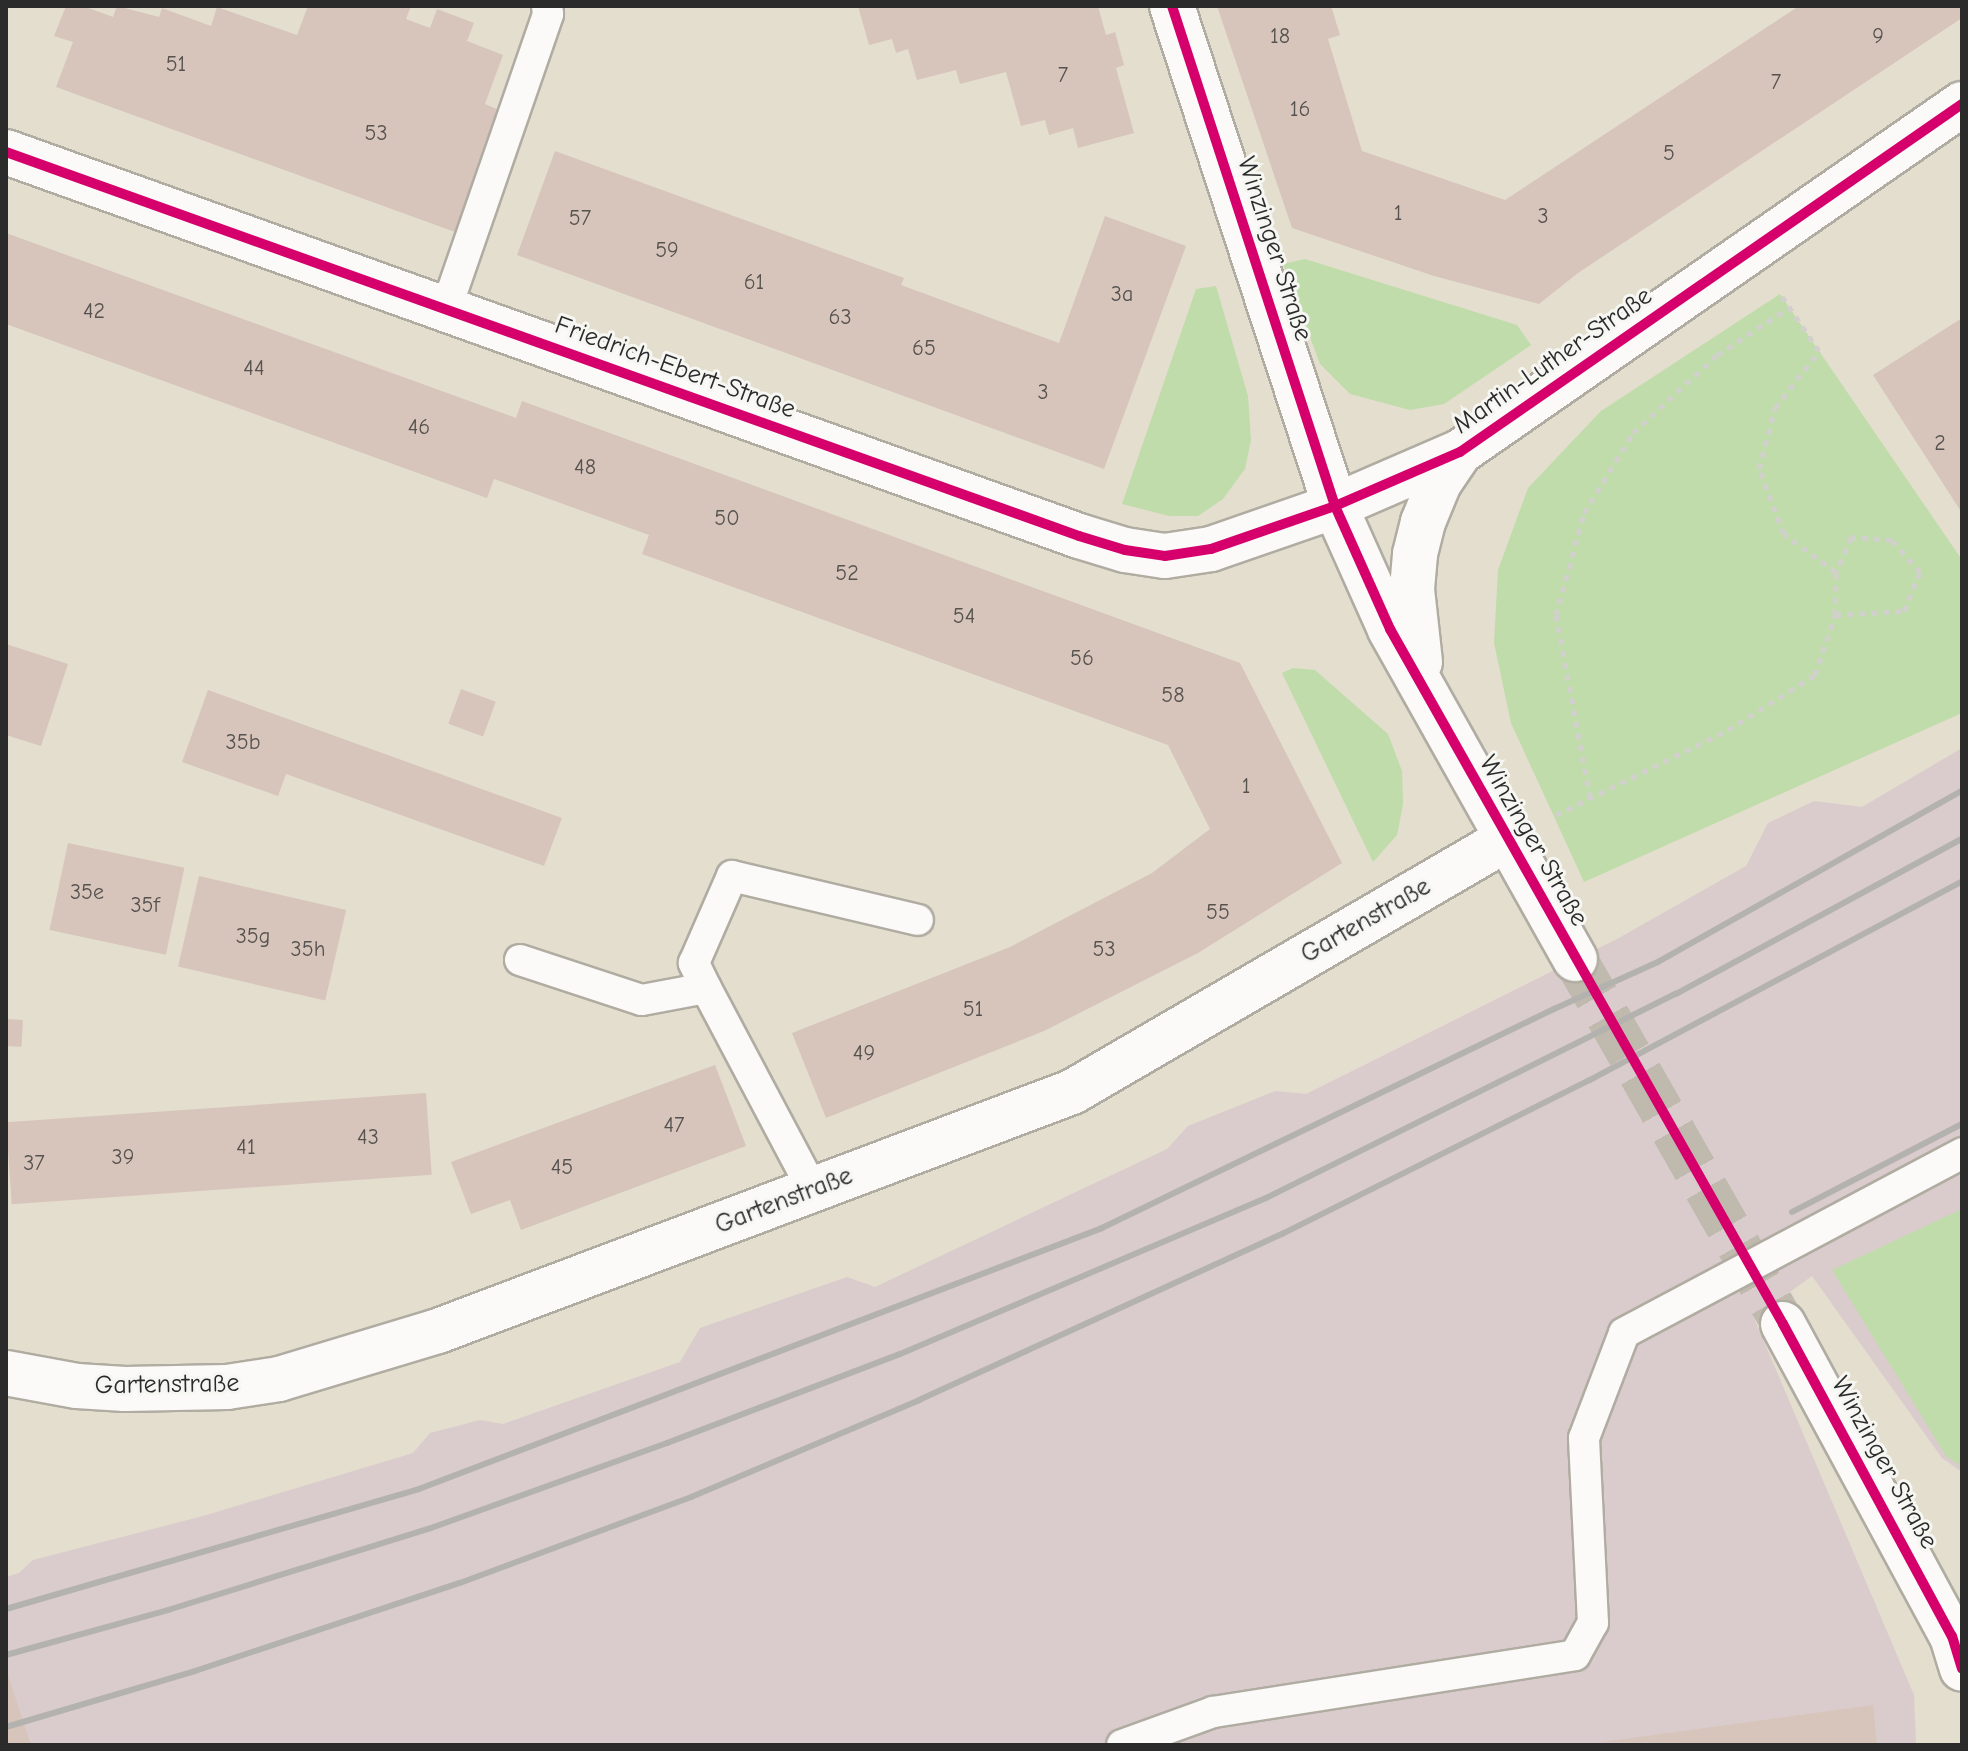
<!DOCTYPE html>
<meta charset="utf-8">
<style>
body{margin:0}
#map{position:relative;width:1968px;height:1751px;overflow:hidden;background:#e4dece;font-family:"Comic Neue",sans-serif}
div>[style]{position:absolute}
.industrial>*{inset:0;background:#dacccc}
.green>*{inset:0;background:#c0dcaa}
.building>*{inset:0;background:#d7c5bb;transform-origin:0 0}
.secondary-tunnel>*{height:44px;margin-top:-22px;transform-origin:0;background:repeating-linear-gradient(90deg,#bfbaad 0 44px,transparent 0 66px)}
.path>*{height:5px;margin-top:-2.5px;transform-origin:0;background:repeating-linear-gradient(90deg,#d1d0cc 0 6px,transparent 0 12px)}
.roads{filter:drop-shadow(2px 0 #b0aca2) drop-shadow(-2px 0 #b0aca2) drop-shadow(0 2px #b0aca2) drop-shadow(0 -2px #b0aca2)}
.lane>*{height:30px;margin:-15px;padding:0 15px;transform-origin:15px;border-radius:15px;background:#fbfaf8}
.street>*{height:44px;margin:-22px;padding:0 22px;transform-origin:22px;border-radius:22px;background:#fbfaf8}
.secondary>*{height:44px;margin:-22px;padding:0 22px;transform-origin:22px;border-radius:22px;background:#fbfaf8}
.rail>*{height:6px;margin:-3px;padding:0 3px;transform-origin:3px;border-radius:3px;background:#b3b2af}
.cycleway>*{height:10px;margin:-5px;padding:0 5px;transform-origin:5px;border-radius:5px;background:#d6006c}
span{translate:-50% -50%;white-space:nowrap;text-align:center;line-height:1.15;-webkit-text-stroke:6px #f6f6f2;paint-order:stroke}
.number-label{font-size:22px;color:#56524f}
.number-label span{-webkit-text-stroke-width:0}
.street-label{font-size:26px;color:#2b2b2b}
.frame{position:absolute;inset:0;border:8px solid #2b2b2b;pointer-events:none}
</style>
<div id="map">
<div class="industrial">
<i style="clip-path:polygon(1962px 748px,1962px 1472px,1942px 1458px,1812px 1276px,1754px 1318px,1914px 1695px,1916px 1745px,6px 1745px,6px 1577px,19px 1573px,33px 1560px,203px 1516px,413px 1453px,430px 1433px,480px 1420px,503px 1424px,680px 1362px,700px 1328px,847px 1277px,875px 1287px,1167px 1149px,1188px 1126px,1275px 1091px,1306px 1094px,1617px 939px,1746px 866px,1768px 823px,1814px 801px,1862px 807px)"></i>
</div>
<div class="green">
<i style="clip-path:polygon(1305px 259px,1517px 325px,1531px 345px,1444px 404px,1410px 410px,1350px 394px,1320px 364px,1283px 264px)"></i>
<i style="clip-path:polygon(1216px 286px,1248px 396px,1251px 440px,1245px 469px,1223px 499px,1198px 516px,1169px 516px,1122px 504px,1196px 289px)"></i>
<i style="clip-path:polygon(1780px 294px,1962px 560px,1962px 713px,1584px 882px,1511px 723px,1494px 643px,1498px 570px,1528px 488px,1601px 411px)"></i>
<i style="clip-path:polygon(1293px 668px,1315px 670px,1388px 734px,1402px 771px,1403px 804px,1397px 835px,1373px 862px,1282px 673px)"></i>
<i style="clip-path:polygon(1962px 1209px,1962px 1467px,1946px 1456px,1832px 1270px)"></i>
</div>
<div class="building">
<i style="clip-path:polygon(66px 6px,83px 6px,113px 17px,117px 6px,159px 17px,162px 8px,211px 26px,217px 7px,297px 35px,308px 6px,411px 6px,406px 19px,430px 28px,437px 9px,474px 23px,467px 41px,503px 55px,485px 104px,499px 110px,455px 232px,56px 87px,73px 42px,54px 36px)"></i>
<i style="clip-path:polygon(858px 6px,1098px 6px,1106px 35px,1115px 32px,1124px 65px,1116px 68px,1134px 133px,1078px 148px,1073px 128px,1049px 135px,1045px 120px,1021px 126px,1006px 72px,960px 84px,956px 70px,917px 80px,908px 49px,896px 53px,892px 39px,869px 45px)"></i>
<i style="clip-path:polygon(1217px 6px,1331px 6px,1340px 35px,1328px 39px,1362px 151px,1505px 200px,1799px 6px,1962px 6px,1962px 18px,1578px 273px,1539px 304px,1434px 276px,1292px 228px)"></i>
<i style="clip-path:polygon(555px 151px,904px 278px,901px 285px,1059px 343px,1105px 216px,1186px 246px,1104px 469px,517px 255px)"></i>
<i style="clip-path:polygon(6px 233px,516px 418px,522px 401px,1240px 663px,1342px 863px,1198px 953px,1044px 1031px,826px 1118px,792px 1033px,1010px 947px,1152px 873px,1210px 829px,1168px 745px,642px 554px,649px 535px,494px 479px,487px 498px,6px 324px)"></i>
<i style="clip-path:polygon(1962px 318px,1962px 513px,1873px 375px)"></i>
<i style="clip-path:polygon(6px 644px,68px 664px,41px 746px,6px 735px)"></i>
<i style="left:461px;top:689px;width:37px;height:37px;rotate:20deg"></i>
<i style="clip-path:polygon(208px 690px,562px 818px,544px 866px,286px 774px,278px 796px,182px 762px)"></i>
<i style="left:68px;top:843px;width:119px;height:89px;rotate:12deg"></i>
<i style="left:199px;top:876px;width:151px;height:93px;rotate:13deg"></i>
<i style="left:6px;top:1019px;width:17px;height:27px;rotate:3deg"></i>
<i style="clip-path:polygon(715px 1065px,746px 1146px,521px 1230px,510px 1200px,471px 1214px,451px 1162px)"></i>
<i style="left:426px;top:1093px;width:82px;height:421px;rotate:86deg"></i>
<i style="clip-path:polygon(6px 1672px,7px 1672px,31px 1745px,6px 1745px)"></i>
<i style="clip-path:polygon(1873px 1705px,1877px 1745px,1602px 1742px)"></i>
</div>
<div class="secondary-tunnel">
<i style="left:1575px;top:959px;width:420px;rotate:60.3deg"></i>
</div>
<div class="path">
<i style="left:1835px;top:615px;width:69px;rotate:-3.3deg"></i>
<i style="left:1904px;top:611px;width:42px;rotate:-67.7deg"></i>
<i style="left:1920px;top:572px;width:43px;rotate:-131.2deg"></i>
<i style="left:1892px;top:540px;width:41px;rotate:-175.8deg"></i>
<i style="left:1851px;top:537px;width:38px;rotate:113deg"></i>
<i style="left:1590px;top:798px;width:186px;rotate:-100.5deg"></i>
<i style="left:1556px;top:615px;width:106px;rotate:-74.6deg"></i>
<i style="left:1584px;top:513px;width:94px;rotate:-58.5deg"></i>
<i style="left:1633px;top:433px;width:115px;rotate:-42.9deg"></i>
<i style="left:1717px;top:355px;width:87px;rotate:-33.3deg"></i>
<i style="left:1556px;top:815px;width:192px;rotate:-26.3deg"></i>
<i style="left:1728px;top:730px;width:103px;rotate:-32.3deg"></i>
<i style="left:1815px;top:675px;width:63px;rotate:-71.6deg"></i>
<i style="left:1835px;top:615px;width:43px;rotate:-88.7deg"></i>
<i style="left:1836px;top:572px;width:64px;rotate:-143.8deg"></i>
<i style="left:1784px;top:534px;width:70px;rotate:-111deg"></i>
<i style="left:1759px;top:469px;width:63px;rotate:-75.3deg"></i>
<i style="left:1775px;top:408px;width:72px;rotate:-52.3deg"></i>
<i style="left:1819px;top:351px;width:68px;rotate:-124.2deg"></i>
</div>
<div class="roads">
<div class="lane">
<i style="left:446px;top:309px;width:312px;rotate:-70.9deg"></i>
<i style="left:548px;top:14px;width:8px;rotate:-97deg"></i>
<i style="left:520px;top:960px;width:128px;rotate:18.2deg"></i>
<i style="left:642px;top:1000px;width:65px;rotate:-10.6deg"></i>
<i style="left:706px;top:988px;width:229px;rotate:62.1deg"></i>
<i style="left:706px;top:988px;width:28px;rotate:-116deg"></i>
<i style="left:694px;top:963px;width:95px;rotate:-66.4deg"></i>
<i style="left:732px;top:876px;width:191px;rotate:13.3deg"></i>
<i style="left:1122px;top:1745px;width:97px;rotate:-19.9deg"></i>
<i style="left:1213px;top:1712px;width:366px;rotate:-8.9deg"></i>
<i style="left:1575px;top:1655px;width:37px;rotate:-61deg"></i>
<i style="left:1593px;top:1623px;width:185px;rotate:-92.8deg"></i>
<i style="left:1584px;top:1438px;width:112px;rotate:-69.1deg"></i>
<i style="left:1624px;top:1333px;width:383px;rotate:-28deg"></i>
</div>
<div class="street">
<i style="left:6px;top:152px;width:1140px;rotate:19.69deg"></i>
<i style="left:1079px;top:536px;width:48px;rotate:16.9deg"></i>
<i style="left:1125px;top:550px;width:40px;rotate:8.5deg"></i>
<i style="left:1165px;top:556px;width:47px;rotate:-8.7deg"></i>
<i style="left:1211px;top:549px;width:131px;rotate:-19.1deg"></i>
<i style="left:1335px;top:506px;width:526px;rotate:-108.06deg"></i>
<i style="left:6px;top:1373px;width:72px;rotate:10.4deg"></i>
<i style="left:77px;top:1386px;width:48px;rotate:3.6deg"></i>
<i style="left:125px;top:1389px;width:102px;rotate:-1.1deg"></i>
<i style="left:227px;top:1387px;width:53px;rotate:-8.7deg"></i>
<i style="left:279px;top:1379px;width:166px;rotate:-16.8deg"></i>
<i style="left:438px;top:1331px;width:678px;rotate:-20.66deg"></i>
<i style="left:1072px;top:1092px;width:503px;rotate:-30.18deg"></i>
</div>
<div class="secondary">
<i style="left:1420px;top:662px;width:73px;rotate:-96.3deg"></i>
<i style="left:1412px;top:589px;width:35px;rotate:-85deg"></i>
<i style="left:1415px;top:554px;width:33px;rotate:-76deg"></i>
<i style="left:1423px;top:522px;width:42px;rotate:-67.7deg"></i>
<i style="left:1439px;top:483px;width:37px;rotate:-56deg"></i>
<i style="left:1575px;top:959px;width:378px;rotate:-119.3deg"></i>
<i style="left:1390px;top:629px;width:135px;rotate:-114.1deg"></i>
<i style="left:1335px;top:506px;width:136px;rotate:-23.4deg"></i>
<i style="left:1460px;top:452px;width:611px;rotate:-34.73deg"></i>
<i style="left:1783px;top:1324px;width:355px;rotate:61.6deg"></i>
<i style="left:1952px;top:1636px;width:34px;rotate:73deg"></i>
</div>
</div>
<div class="rail">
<i style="left:1792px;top:1212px;width:191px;rotate:-27.4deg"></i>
<i style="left:6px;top:1609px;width:430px;rotate:-16.2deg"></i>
<i style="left:419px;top:1489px;width:731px;rotate:-20.91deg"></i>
<i style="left:1102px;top:1228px;width:502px;rotate:-25.85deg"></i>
<i style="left:1554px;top:1009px;width:114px;rotate:-24.3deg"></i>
<i style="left:1658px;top:962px;width:349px;rotate:-29.4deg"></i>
<i style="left:6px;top:1655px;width:168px;rotate:-15.5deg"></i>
<i style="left:168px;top:1610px;width:275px;rotate:-17.3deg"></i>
<i style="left:431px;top:1528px;width:251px;rotate:-19.8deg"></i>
<i style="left:667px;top:1443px;width:249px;rotate:-20.9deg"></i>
<i style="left:900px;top:1354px;width:398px;rotate:-23.1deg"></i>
<i style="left:1266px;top:1198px;width:458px;rotate:-26.5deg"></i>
<i style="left:1676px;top:994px;width:325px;rotate:-28.5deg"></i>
<i style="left:6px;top:1727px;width:197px;rotate:-16.5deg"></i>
<i style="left:195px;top:1671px;width:279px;rotate:-18.4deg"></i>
<i style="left:460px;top:1583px;width:246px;rotate:-20.4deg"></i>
<i style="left:691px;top:1497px;width:248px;rotate:-23deg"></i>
<i style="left:919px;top:1400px;width:399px;rotate:-24.6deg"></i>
<i style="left:1282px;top:1234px;width:344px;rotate:-26.6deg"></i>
<i style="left:1590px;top:1080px;width:422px;rotate:-28.1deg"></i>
</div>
<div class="cycleway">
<i style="left:1172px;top:6px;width:526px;rotate:71.94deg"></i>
<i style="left:1335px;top:506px;width:135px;rotate:65.9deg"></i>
<i style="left:1390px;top:629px;width:798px;rotate:60.51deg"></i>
<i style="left:1783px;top:1324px;width:355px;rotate:61.6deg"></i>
<i style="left:1952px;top:1636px;width:34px;rotate:73deg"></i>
<i style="left:6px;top:152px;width:1140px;rotate:19.69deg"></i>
<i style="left:1079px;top:536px;width:48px;rotate:16.9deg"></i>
<i style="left:1125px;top:550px;width:40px;rotate:8.5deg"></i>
<i style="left:1165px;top:556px;width:47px;rotate:-8.7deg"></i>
<i style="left:1211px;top:549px;width:131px;rotate:-19.1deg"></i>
<i style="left:1335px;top:506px;width:136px;rotate:-23.4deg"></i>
<i style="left:1460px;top:452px;width:611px;rotate:-34.73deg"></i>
</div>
<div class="number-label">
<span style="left:1280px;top:37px">18</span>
<span style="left:1878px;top:37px">9</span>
<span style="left:176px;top:65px">51</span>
<span style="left:1063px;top:76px">7</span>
<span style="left:1776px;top:83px">7</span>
<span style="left:1300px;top:110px">16</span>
<span style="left:376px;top:134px">53</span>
<span style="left:1669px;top:154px">5</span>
<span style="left:1398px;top:214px">1</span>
<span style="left:1543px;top:217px">3</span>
<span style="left:580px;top:219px">57</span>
<span style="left:667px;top:251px">59</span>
<span style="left:754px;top:283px">61</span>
<span style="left:1122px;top:295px">3a</span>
<span style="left:94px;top:312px">42</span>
<span style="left:840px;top:318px">63</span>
<span style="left:924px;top:349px">65</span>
<span style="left:254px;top:369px">44</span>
<span style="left:1043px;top:393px">3</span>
<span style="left:419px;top:428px">46</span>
<span style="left:1940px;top:444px">2</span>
<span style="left:585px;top:468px">48</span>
<span style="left:727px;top:519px">50</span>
<span style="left:847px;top:574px">52</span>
<span style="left:964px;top:617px">54</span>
<span style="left:1082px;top:659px">56</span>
<span style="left:1173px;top:696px">58</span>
<span style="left:243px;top:743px">35b</span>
<span style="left:1246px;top:787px">1</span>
<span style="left:87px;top:893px">35e</span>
<span style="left:145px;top:906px">35f</span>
<span style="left:1218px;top:913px">55</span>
<span style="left:253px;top:937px">35g</span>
<span style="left:308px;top:950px">35h</span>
<span style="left:1104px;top:950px">53</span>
<span style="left:973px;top:1010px">51</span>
<span style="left:864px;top:1054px">49</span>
<span style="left:674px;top:1126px">47</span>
<span style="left:368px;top:1138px">43</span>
<span style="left:246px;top:1148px">41</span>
<span style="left:123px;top:1158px">39</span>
<span style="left:34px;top:1164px">37</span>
<span style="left:562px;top:1168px">45</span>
</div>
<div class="street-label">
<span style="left:1274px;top:249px;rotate:72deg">Winzinger Straße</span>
<span style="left:1553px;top:361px;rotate:-35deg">Martin-Luther-Straße</span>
<span style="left:675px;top:368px;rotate:20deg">Friedrich-Ebert-Straße</span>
<span style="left:1533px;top:841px;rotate:60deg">Winzinger Straße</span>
<span style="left:1366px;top:921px;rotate:-30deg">Gartenstraße</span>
<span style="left:784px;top:1201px;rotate:-21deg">Gartenstraße</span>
<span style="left:167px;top:1385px;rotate:-1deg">Gartenstraße</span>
<span style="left:1884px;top:1463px;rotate:61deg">Winzinger Straße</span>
</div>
<div class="frame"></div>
</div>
